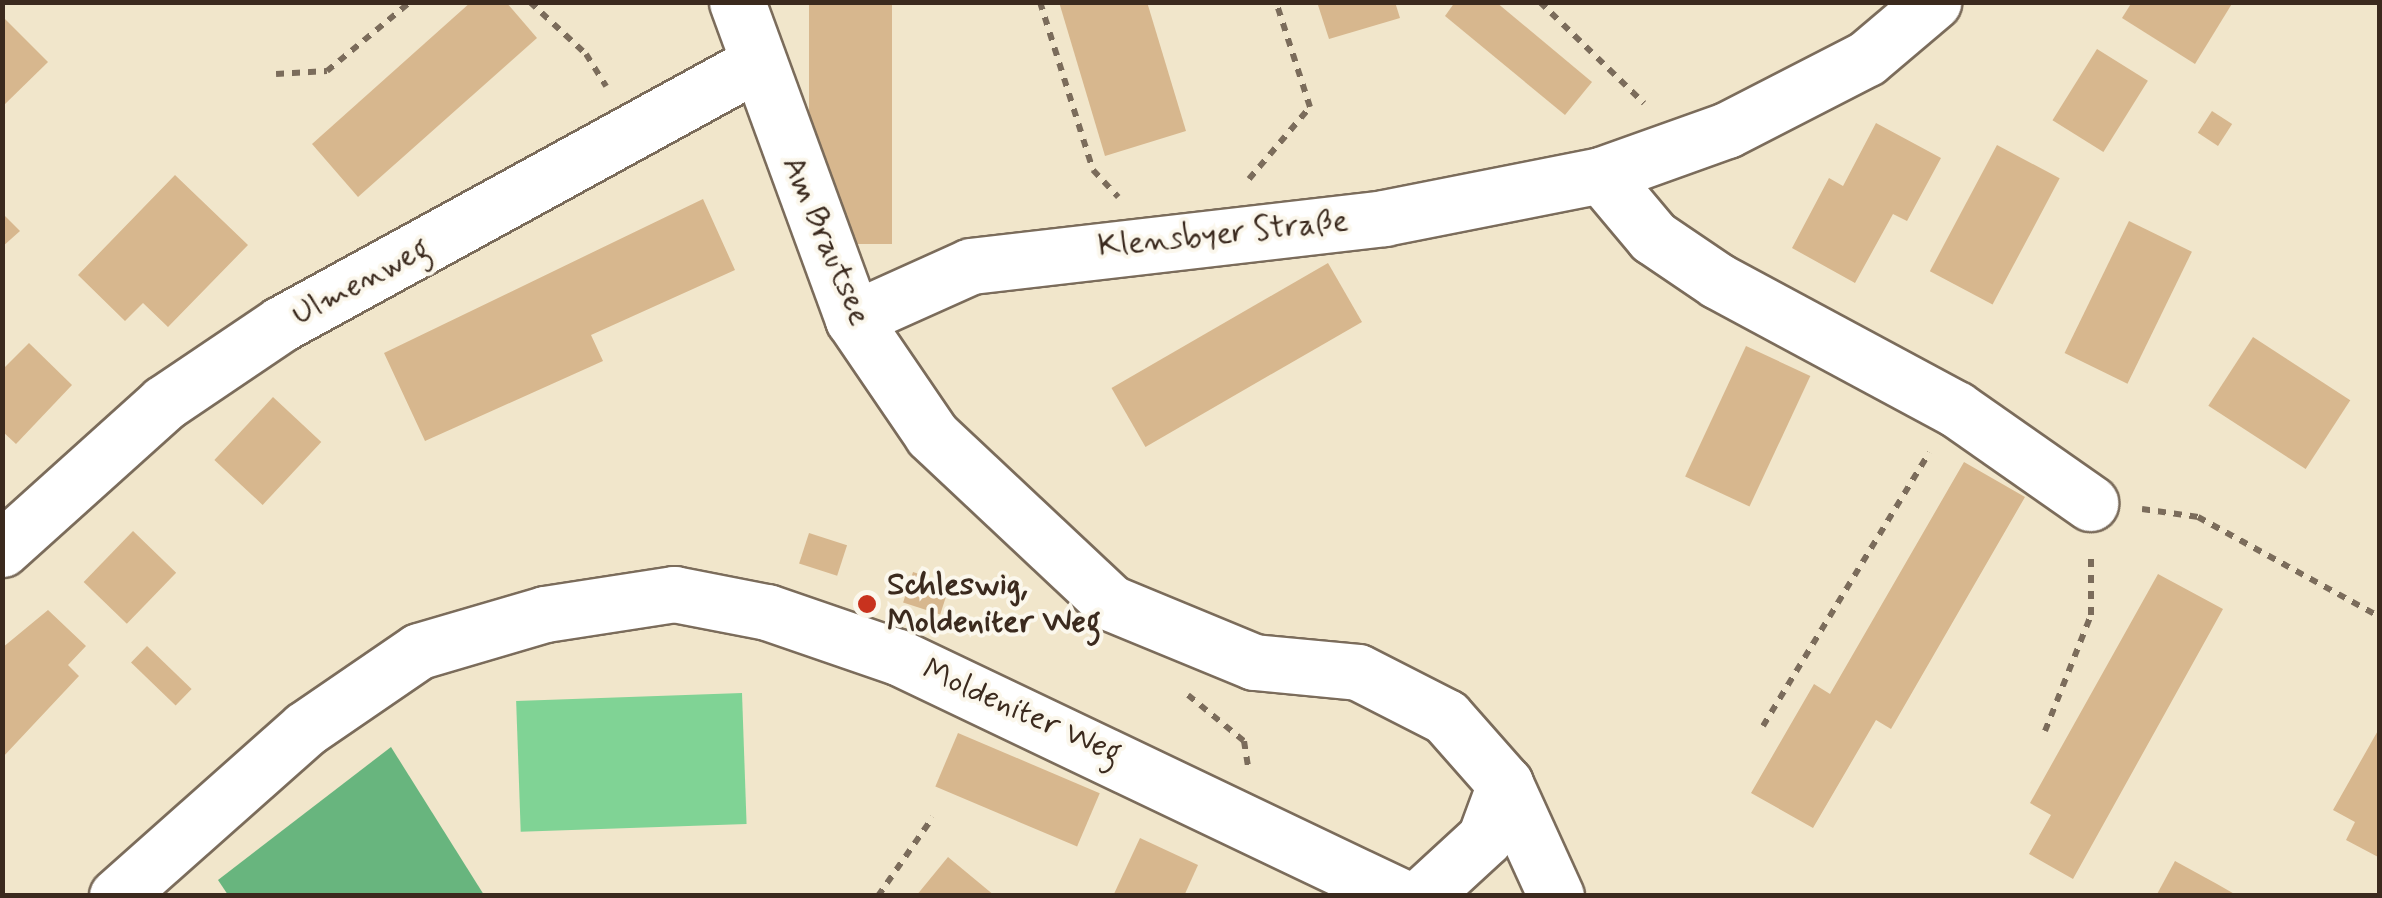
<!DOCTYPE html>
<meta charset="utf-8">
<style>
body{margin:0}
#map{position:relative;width:2382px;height:898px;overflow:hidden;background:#f1e6cb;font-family:Mynerve,sans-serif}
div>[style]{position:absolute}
.green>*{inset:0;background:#80d395;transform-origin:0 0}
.forest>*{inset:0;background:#68b57e}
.building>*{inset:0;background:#d7b78e;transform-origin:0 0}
.path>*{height:6px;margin-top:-3px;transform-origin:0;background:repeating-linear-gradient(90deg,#7b6c5b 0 8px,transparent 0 16px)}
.roads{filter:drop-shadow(2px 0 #7b6c5b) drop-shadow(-2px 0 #7b6c5b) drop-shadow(0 2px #7b6c5b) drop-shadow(0 -2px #7b6c5b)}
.minor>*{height:55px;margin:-27.5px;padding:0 27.5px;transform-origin:27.5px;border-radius:27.5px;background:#fff}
.dots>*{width:28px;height:28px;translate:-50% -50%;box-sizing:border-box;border:5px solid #fbf7ec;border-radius:50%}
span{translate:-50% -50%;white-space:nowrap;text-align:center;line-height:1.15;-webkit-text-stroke:8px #fbf7ec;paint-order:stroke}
.street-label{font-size:32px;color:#3b2a1e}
.poi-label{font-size:32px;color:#3b2a1e;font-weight:700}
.left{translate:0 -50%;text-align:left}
.frame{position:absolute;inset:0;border:5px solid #3b2a1e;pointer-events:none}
</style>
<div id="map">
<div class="green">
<i style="left:742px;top:693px;width:131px;height:226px;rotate:88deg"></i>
</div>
<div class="forest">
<i style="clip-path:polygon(391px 747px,484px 895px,228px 895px,218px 880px)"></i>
</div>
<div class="building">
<i style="clip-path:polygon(471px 2px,506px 2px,537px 38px,358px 197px,312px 144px)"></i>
<i style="left:809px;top:2px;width:83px;height:242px"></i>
<i style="clip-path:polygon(1059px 2px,1147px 2px,1186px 131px,1105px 156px)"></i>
<i style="clip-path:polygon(1317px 2px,1395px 2px,1400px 18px,1329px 39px)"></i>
<i style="clip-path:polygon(1455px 2px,1496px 2px,1592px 82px,1565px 115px,1445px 16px)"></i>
<i style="clip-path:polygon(2132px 2px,2233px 2px,2195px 64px,2122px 18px)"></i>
<i style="clip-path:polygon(2px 16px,48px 62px,2px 107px)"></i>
<i style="left:2097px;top:49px;width:60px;height:84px;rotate:32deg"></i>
<i style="left:2212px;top:111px;width:24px;height:26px;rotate:33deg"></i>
<i style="clip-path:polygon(1876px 123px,1941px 158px,1907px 221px,1893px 214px,1855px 283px,1792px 248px,1829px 178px,1843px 186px)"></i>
<i style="left:1997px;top:145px;width:71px;height:143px;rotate:28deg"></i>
<i style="clip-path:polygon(175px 175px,248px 245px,168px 327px,143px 303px,125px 321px,78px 275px)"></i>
<i style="clip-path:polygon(703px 199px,735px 270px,591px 335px,603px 361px,425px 441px,384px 353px)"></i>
<i style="clip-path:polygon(2px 213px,20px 231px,2px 247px)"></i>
<i style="left:2129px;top:221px;width:70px;height:147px;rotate:26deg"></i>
<i style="left:1328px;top:263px;width:68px;height:250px;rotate:60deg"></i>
<i style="left:2253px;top:337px;width:116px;height:82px;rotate:33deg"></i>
<i style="clip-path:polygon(29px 343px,72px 385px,16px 444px,2px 431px,2px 370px)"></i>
<i style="left:1746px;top:346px;width:71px;height:144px;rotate:25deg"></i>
<i style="left:273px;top:397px;width:66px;height:86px;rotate:43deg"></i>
<i style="clip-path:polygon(1964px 462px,2025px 497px,1891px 729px,1876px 720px,1813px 828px,1751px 793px,1814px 684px,1830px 694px)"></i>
<i style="left:133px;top:531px;width:60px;height:71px;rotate:44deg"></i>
<i style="left:809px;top:533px;width:40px;height:32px;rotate:18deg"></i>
<i style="left:913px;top:572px;width:39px;height:32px;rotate:18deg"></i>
<i style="clip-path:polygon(2158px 574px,2223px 609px,2073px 879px,2029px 854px,2051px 815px,2030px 803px)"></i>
<i style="clip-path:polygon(48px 610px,86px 646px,68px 665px,79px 676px,2px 758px,2px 648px)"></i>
<i style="left:147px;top:646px;width:62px;height:23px;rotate:44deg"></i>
<i style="clip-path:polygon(2380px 727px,2380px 858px,2346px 840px,2355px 822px,2333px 810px)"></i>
<i style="left:958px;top:733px;width:154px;height:58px;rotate:23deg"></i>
<i style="clip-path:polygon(1140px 838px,1198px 865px,1184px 896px,1113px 896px)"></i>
<i style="clip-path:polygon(948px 857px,995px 896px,916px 896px)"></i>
<i style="clip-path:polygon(2175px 861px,2217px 884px,2238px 896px,2156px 896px)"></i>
</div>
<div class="path">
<i style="left:530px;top:2px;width:76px;rotate:42.9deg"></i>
<i style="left:586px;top:54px;width:38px;rotate:58deg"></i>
<i style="left:1040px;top:2px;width:176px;rotate:72.5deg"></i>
<i style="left:1093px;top:170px;width:37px;rotate:47deg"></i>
<i style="left:1540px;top:2px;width:145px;rotate:44.2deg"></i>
<i style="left:276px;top:74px;width:51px;rotate:-3.4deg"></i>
<i style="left:327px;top:71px;width:108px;rotate:-39.7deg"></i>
<i style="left:1249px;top:179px;width:94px;rotate:-49.7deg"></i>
<i style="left:1310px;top:107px;width:110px;rotate:-107.9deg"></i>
<i style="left:2142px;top:509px;width:57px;rotate:8.1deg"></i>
<i style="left:2198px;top:517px;width:208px;rotate:28.8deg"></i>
<i style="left:1188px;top:695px;width:72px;rotate:39.4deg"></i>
<i style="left:1244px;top:741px;width:25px;rotate:81deg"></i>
<i style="left:1763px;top:726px;width:320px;rotate:-58.7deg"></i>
<i style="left:2045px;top:731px;width:125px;rotate:-68.4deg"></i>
<i style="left:2091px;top:615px;width:62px;rotate:-90deg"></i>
<i style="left:878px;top:896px;width:96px;rotate:-55.2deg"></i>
</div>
<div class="roads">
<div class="minor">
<i style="left:737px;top:2px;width:338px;rotate:69.9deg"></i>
<i style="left:853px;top:319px;width:140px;rotate:55.7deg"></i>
<i style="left:932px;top:435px;width:245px;rotate:43.2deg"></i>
<i style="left:1111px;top:603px;width:155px;rotate:22.4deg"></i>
<i style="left:1254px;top:662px;width:104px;rotate:5.5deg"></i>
<i style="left:1358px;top:672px;width:99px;rotate:27.1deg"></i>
<i style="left:1446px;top:717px;width:89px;rotate:48.6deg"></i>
<i style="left:1505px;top:784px;width:123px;rotate:65.5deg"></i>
<i style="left:1601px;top:175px;width:81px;rotate:50deg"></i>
<i style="left:1653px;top:237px;width:78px;rotate:34.1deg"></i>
<i style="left:1718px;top:281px;width:270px;rotate:28.3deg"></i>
<i style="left:1956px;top:409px;width:164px;rotate:35deg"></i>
<i style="left:853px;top:319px;width:129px;rotate:-24.2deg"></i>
<i style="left:971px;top:266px;width:416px;rotate:-6.6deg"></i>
<i style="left:1384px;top:218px;width:221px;rotate:-11.2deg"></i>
<i style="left:1601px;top:175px;width:134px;rotate:-19.7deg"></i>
<i style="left:1727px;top:130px;width:157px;rotate:-27.2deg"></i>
<i style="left:1867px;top:58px;width:87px;rotate:-40.3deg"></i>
<i style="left:2px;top:549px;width:218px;rotate:-42deg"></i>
<i style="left:164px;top:403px;width:141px;rotate:-34deg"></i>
<i style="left:281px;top:324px;width:539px;rotate:-28.7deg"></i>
<i style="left:117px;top:896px;width:251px;rotate:-41.6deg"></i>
<i style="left:305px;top:729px;width:138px;rotate:-34.4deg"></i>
<i style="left:419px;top:651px;width:131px;rotate:-16.4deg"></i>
<i style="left:545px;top:614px;width:131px;rotate:-8.8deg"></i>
<i style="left:674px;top:594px;width:95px;rotate:11deg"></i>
<i style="left:767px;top:612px;width:139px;rotate:19deg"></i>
<i style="left:898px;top:657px;width:555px;rotate:25.5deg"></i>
<i style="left:1422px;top:896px;width:86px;rotate:-42.6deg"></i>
<i style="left:1485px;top:838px;width:58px;rotate:-69.7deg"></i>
</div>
</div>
<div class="dots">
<i style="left:867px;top:604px;background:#c8321e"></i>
</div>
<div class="street-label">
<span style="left:1223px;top:234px;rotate:-6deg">Klensbyer Straße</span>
<span style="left:826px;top:241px;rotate:67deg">Am Brautsee</span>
<span style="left:361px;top:282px;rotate:-28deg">Ulmenweg</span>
<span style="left:1022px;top:712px;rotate:24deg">Moldeniter Weg</span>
</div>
<div class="poi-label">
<span class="left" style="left:887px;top:604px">Schleswig,<br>Moldeniter Weg</span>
</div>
<div class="frame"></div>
</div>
